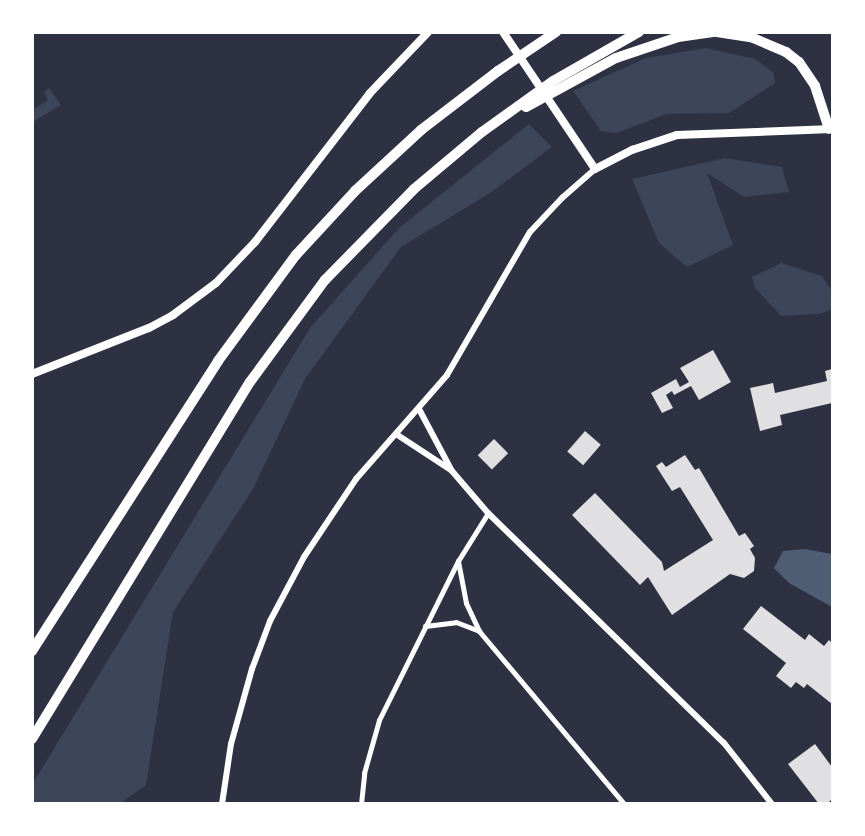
<!DOCTYPE html>
<style>
body{margin:0}
#map{position:relative;width:865px;height:836px;overflow:hidden;background:#2d3142;font-family:Arial,sans-serif}
div>[style]{position:absolute}
.green>*{inset:0;background:#3c4559}
.water>*{inset:0;background:#4f5d75}
.building>*{inset:0;background:#e0e0e3;transform-origin:0 0}
.minor>*{height:5px;margin:-2.5px;padding:0 2.5px;transform-origin:2.5px;border-radius:2.5px;background:#fff}
.tertiary>*{height:6px;margin:-3px;padding:0 3px;transform-origin:3px;border-radius:3px;background:#fff}
.secondary>*{height:8px;margin:-4px;padding:0 4px;transform-origin:4px;border-radius:4px;background:#fff}
.motorway>*{height:10px;margin:-5px;padding:0 5px;transform-origin:5px;border-radius:5px;background:#fff}
span{translate:-50% -50%;white-space:nowrap;text-align:center;line-height:1.15;-webkit-text-stroke:4px #fff;paint-order:stroke}
.frame{position:absolute;inset:0;border:34px solid #fff;pointer-events:none}
</style>
<div id="map">
<div class="green">
<i style="clip-path:polygon(706px 48px,755px 59px,773px 72px,775px 83px,729px 113px,667px 114px,616px 133px,601px 131px,573px 91px,646px 58px)"></i>
<i style="clip-path:polygon(49px 88px,61px 105px,33px 122px,33px 110px,48px 100px,44px 92px)"></i>
<i style="clip-path:polygon(529px 124px,552px 147px,490px 193px,401px 247px,305px 379px,253px 489px,173px 612px,146px 785px,121px 803px,33px 803px,33px 783px,310px 328px,399px 228px)"></i>
<i style="clip-path:polygon(725px 158px,782px 167px,789px 192px,744px 197px,707px 173px,733px 245px,687px 267px,659px 243px,632px 179px)"></i>
<i style="clip-path:polygon(781px 263px,822px 276px,832px 291px,832px 309px,820px 314px,781px 316px,755px 288px,752px 277px)"></i>
</div>
<div class="water">
<i style="clip-path:polygon(805px 549px,832px 554px,832px 607px,789px 583px,774px 568px,783px 551px)"></i>
</div>
<div class="building">
<i style="clip-path:polygon(713px 350px,731px 382px,699px 400px,691px 386px,674px 395px,672px 391px,666px 395px,673px 408px,662px 413px,651px 393px,676px 379px,680px 387px,689px 382px,680px 368px)"></i>
<i style="clip-path:polygon(832px 369px,832px 403px,780px 415px,782px 425px,760px 431px,750px 388px,773px 383px,775px 393px,827px 381px,825px 371px)"></i>
<i style="left:585px;top:431px;width:21px;height:27px;rotate:41deg"></i>
<i style="left:494px;top:439px;width:20px;height:23px;rotate:45deg"></i>
<i style="clip-path:polygon(685px 455px,695px 470px,699px 468px,739px 536px,745px 533px,754px 546px,750px 549px,755px 558px,754px 571px,744px 578px,730px 574px,672px 615px,648px 577px,640px 585px,572px 515px,595px 493px,662px 562px,664px 571px,713px 540px,680px 487px,672px 491px,656px 466px,662px 462px,666px 467px)"></i>
<i style="clip-path:polygon(761px 606px,805px 640px,809px 634px,824px 646px,829px 640px,832px 643px,832px 704px,807px 684px,804px 688px,796px 682px,791px 688px,776px 676px,786px 663px,743px 629px)"></i>
<i style="clip-path:polygon(815px 744px,832px 767px,832px 799px,827px 804px,819px 804px,788px 764px)"></i>
</div>
<div class="minor">
<i style="left:458px;top:561px;width:43px;rotate:79.2deg"></i>
<i style="left:466px;top:603px;width:31px;rotate:65deg"></i>
<i style="left:425px;top:626px;width:31px;rotate:-7deg"></i>
<i style="left:456px;top:622px;width:25px;rotate:21deg"></i>
<i style="left:479px;top:631px;width:226px;rotate:50deg"></i>
<i style="left:361px;top:804px;width:31px;rotate:-84deg"></i>
<i style="left:364px;top:773px;width:55px;rotate:-74.2deg"></i>
<i style="left:379px;top:720px;width:178px;rotate:-63.6deg"></i>
<i style="left:458px;top:561px;width:57px;rotate:-58deg"></i>
</div>
<div class="tertiary">
<i style="left:419px;top:409px;width:70px;rotate:62deg"></i>
<i style="left:452px;top:471px;width:55px;rotate:49.4deg"></i>
<i style="left:488px;top:513px;width:330px;rotate:44.3deg"></i>
<i style="left:724px;top:743px;width:78px;rotate:51.8deg"></i>
<i style="left:396px;top:434px;width:66px;rotate:33.2deg"></i>
<i style="left:222px;top:804px;width:61px;rotate:-81.5deg"></i>
<i style="left:231px;top:744px;width:78px;rotate:-74.4deg"></i>
<i style="left:252px;top:669px;width:51px;rotate:-69.4deg"></i>
<i style="left:270px;top:621px;width:72px;rotate:-62deg"></i>
<i style="left:304px;top:557px;width:94px;rotate:-56.3deg"></i>
<i style="left:356px;top:479px;width:138px;rotate:-48.8deg"></i>
<i style="left:447px;top:375px;width:165px;rotate:-59.9deg"></i>
<i style="left:530px;top:232px;width:47px;rotate:-46.7deg"></i>
<i style="left:562px;top:198px;width:44px;rotate:-41.3deg"></i>
</div>
<div class="secondary">
<i style="left:503px;top:32px;width:165px;rotate:56.1deg"></i>
<i style="left:595px;top:169px;width:42px;rotate:-27.2deg"></i>
<i style="left:632px;top:150px;width:47px;rotate:-18.4deg"></i>
<i style="left:677px;top:135px;width:155px;rotate:-2.2deg"></i>
<i style="left:32px;top:374px;width:126px;rotate:-21.5deg"></i>
<i style="left:149px;top:328px;width:27px;rotate:-28deg"></i>
<i style="left:173px;top:315px;width:54px;rotate:-36.7deg"></i>
<i style="left:216px;top:283px;width:57px;rotate:-46.4deg"></i>
<i style="left:255px;top:242px;width:188px;rotate:-52.3deg"></i>
<i style="left:370px;top:93px;width:84px;rotate:-46.4deg"></i>
</div>
<div class="motorway">
<i style="left:717px;top:32px;width:36px;rotate:9deg"></i>
<i style="left:753px;top:38px;width:36px;rotate:23deg"></i>
<i style="left:786px;top:52px;width:16px;rotate:38deg"></i>
<i style="left:799px;top:62px;width:29px;rotate:56deg"></i>
<i style="left:815px;top:86px;width:45px;rotate:72deg"></i>
<i style="left:526px;top:107px;width:102px;rotate:-28.6deg"></i>
<i style="left:616px;top:58px;width:65px;rotate:-18.7deg"></i>
<i style="left:678px;top:37px;width:37px;rotate:-8deg"></i>
<i style="left:32px;top:651px;width:345px;rotate:-57.3deg"></i>
<i style="left:218px;top:361px;width:132px;rotate:-53.7deg"></i>
<i style="left:296px;top:255px;width:87px;rotate:-47.3deg"></i>
<i style="left:355px;top:191px;width:90px;rotate:-42.7deg"></i>
<i style="left:421px;top:130px;width:97px;rotate:-37.5deg"></i>
<i style="left:498px;top:71px;width:70px;rotate:-33.9deg"></i>
<i style="left:32px;top:739px;width:418px;rotate:-58.6deg"></i>
<i style="left:250px;top:382px;width:127px;rotate:-53.7deg"></i>
<i style="left:325px;top:280px;width:127px;rotate:-45.6deg"></i>
<i style="left:414px;top:189px;width:89px;rotate:-40deg"></i>
<i style="left:482px;top:132px;width:87px;rotate:-35.7deg"></i>
<i style="left:553px;top:81px;width:99px;rotate:-29.7deg"></i>
</div>
<div class="frame"></div>
</div>
